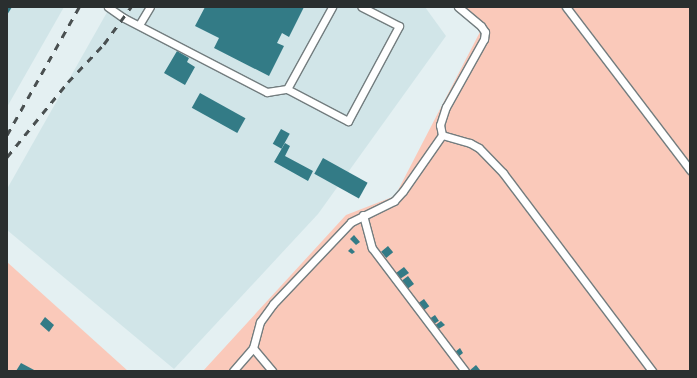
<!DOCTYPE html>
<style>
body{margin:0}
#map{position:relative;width:697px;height:378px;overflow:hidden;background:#e4f0f2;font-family:Lato,sans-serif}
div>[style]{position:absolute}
.built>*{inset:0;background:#d1e5e8}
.green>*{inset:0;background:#fac9ba}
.building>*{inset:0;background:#337b86;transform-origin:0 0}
.roads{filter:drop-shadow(1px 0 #737d7f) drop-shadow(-1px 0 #737d7f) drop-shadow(0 1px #737d7f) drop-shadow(0 -1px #737d7f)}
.lane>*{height:7px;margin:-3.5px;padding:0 3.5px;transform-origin:3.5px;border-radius:3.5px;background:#fff}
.rail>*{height:3px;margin-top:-1.5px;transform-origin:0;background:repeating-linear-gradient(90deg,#4a5051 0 7px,transparent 0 14px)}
span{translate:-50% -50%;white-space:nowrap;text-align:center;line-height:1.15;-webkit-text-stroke:4px #fff;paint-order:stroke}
.frame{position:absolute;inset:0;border:8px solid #2a2f2f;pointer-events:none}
</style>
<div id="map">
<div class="built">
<i style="clip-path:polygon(7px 7px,64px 7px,7px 107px)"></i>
<i style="clip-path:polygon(110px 7px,425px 7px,446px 36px,318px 214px,174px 369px,7px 230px,7px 189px)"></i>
</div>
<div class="green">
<i style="clip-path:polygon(457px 7px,690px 7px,690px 371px,203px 371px,346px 215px,395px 196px,481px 30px)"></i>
<i style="clip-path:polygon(7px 262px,128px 371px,7px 371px)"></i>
</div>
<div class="building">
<i style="clip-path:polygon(7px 7px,12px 7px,7px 15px)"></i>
<i style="clip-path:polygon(205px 7px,304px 7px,289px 37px,282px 33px,277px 43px,284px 46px,269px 76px,214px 48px,219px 38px,195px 26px)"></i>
<i style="clip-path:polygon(177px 51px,189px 58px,187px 62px,195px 67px,185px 85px,164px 73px)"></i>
<i style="left:200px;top:93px;width:52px;height:17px;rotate:29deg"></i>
<i style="left:281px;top:129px;width:10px;height:17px;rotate:29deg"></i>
<i style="clip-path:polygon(285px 143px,290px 146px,285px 156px,313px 171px,308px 181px,274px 162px)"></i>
<i style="left:323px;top:158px;width:51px;height:18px;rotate:29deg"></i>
<i style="clip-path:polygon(354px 235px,360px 242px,356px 245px,350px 239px)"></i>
<i style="left:388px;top:246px;width:8px;height:9px;rotate:50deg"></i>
<i style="clip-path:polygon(351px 248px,355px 252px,352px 254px,348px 251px)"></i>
<i style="clip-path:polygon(404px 267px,409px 273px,400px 279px,396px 273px)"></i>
<i style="left:408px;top:276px;width:10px;height:10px;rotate:53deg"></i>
<i style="left:424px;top:299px;width:9px;height:8px;rotate:54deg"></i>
<i style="left:435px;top:315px;width:7px;height:7px;rotate:56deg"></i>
<i style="clip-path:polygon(45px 317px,54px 325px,49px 332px,40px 324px)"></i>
<i style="clip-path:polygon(441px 321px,445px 325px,437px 330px,434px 326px)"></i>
<i style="clip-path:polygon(460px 348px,463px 353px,458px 357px,455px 352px)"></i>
<i style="clip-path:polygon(21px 363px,36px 371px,16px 371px)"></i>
<i style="clip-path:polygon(476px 365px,480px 370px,469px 371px)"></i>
</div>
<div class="roads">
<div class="lane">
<i style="left:108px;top:7px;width:19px;rotate:35deg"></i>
<i style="left:124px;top:18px;width:161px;rotate:27.4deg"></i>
<i style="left:267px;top:92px;width:20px;rotate:-9deg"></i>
<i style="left:287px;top:89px;width:94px;rotate:-61.2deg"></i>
<i style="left:566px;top:7px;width:205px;rotate:52.7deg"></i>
<i style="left:139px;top:25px;width:21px;rotate:-59deg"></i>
<i style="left:287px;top:89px;width:69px;rotate:27.7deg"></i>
<i style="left:348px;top:121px;width:108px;rotate:-61.8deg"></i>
<i style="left:399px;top:26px;width:42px;rotate:-152.8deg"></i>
<i style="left:442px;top:135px;width:29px;rotate:16deg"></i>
<i style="left:470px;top:143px;width:10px;rotate:29deg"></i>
<i style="left:479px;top:148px;width:35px;rotate:46deg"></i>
<i style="left:503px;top:173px;width:248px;rotate:53deg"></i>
<i style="left:363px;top:215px;width:34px;rotate:75deg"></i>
<i style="left:372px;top:248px;width:154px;rotate:52.9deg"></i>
<i style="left:253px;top:348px;width:30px;rotate:50deg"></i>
<i style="left:233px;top:371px;width:30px;rotate:-49deg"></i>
<i style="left:253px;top:348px;width:27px;rotate:-75deg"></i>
<i style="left:260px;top:322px;width:22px;rotate:-54deg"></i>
<i style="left:273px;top:304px;width:113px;rotate:-46.4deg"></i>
<i style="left:351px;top:222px;width:48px;rotate:-26deg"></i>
<i style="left:394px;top:201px;width:13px;rotate:-48deg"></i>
<i style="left:403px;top:191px;width:68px;rotate:-55.1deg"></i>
<i style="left:442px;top:135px;width:10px;rotate:-101deg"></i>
<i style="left:440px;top:125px;width:19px;rotate:-72deg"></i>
<i style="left:446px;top:107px;width:78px;rotate:-60.8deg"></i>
<i style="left:484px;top:39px;width:7px;rotate:-82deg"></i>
<i style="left:485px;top:32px;width:7px;rotate:-124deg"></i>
<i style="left:481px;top:26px;width:30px;rotate:-140deg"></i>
</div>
</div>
<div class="rail">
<i style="left:7px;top:135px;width:147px;rotate:-60.6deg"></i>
<i style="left:7px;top:157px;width:97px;rotate:-50.9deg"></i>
<i style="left:68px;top:82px;width:52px;rotate:-46.5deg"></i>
<i style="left:104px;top:44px;width:46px;rotate:-53.9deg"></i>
</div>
<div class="frame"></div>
</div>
